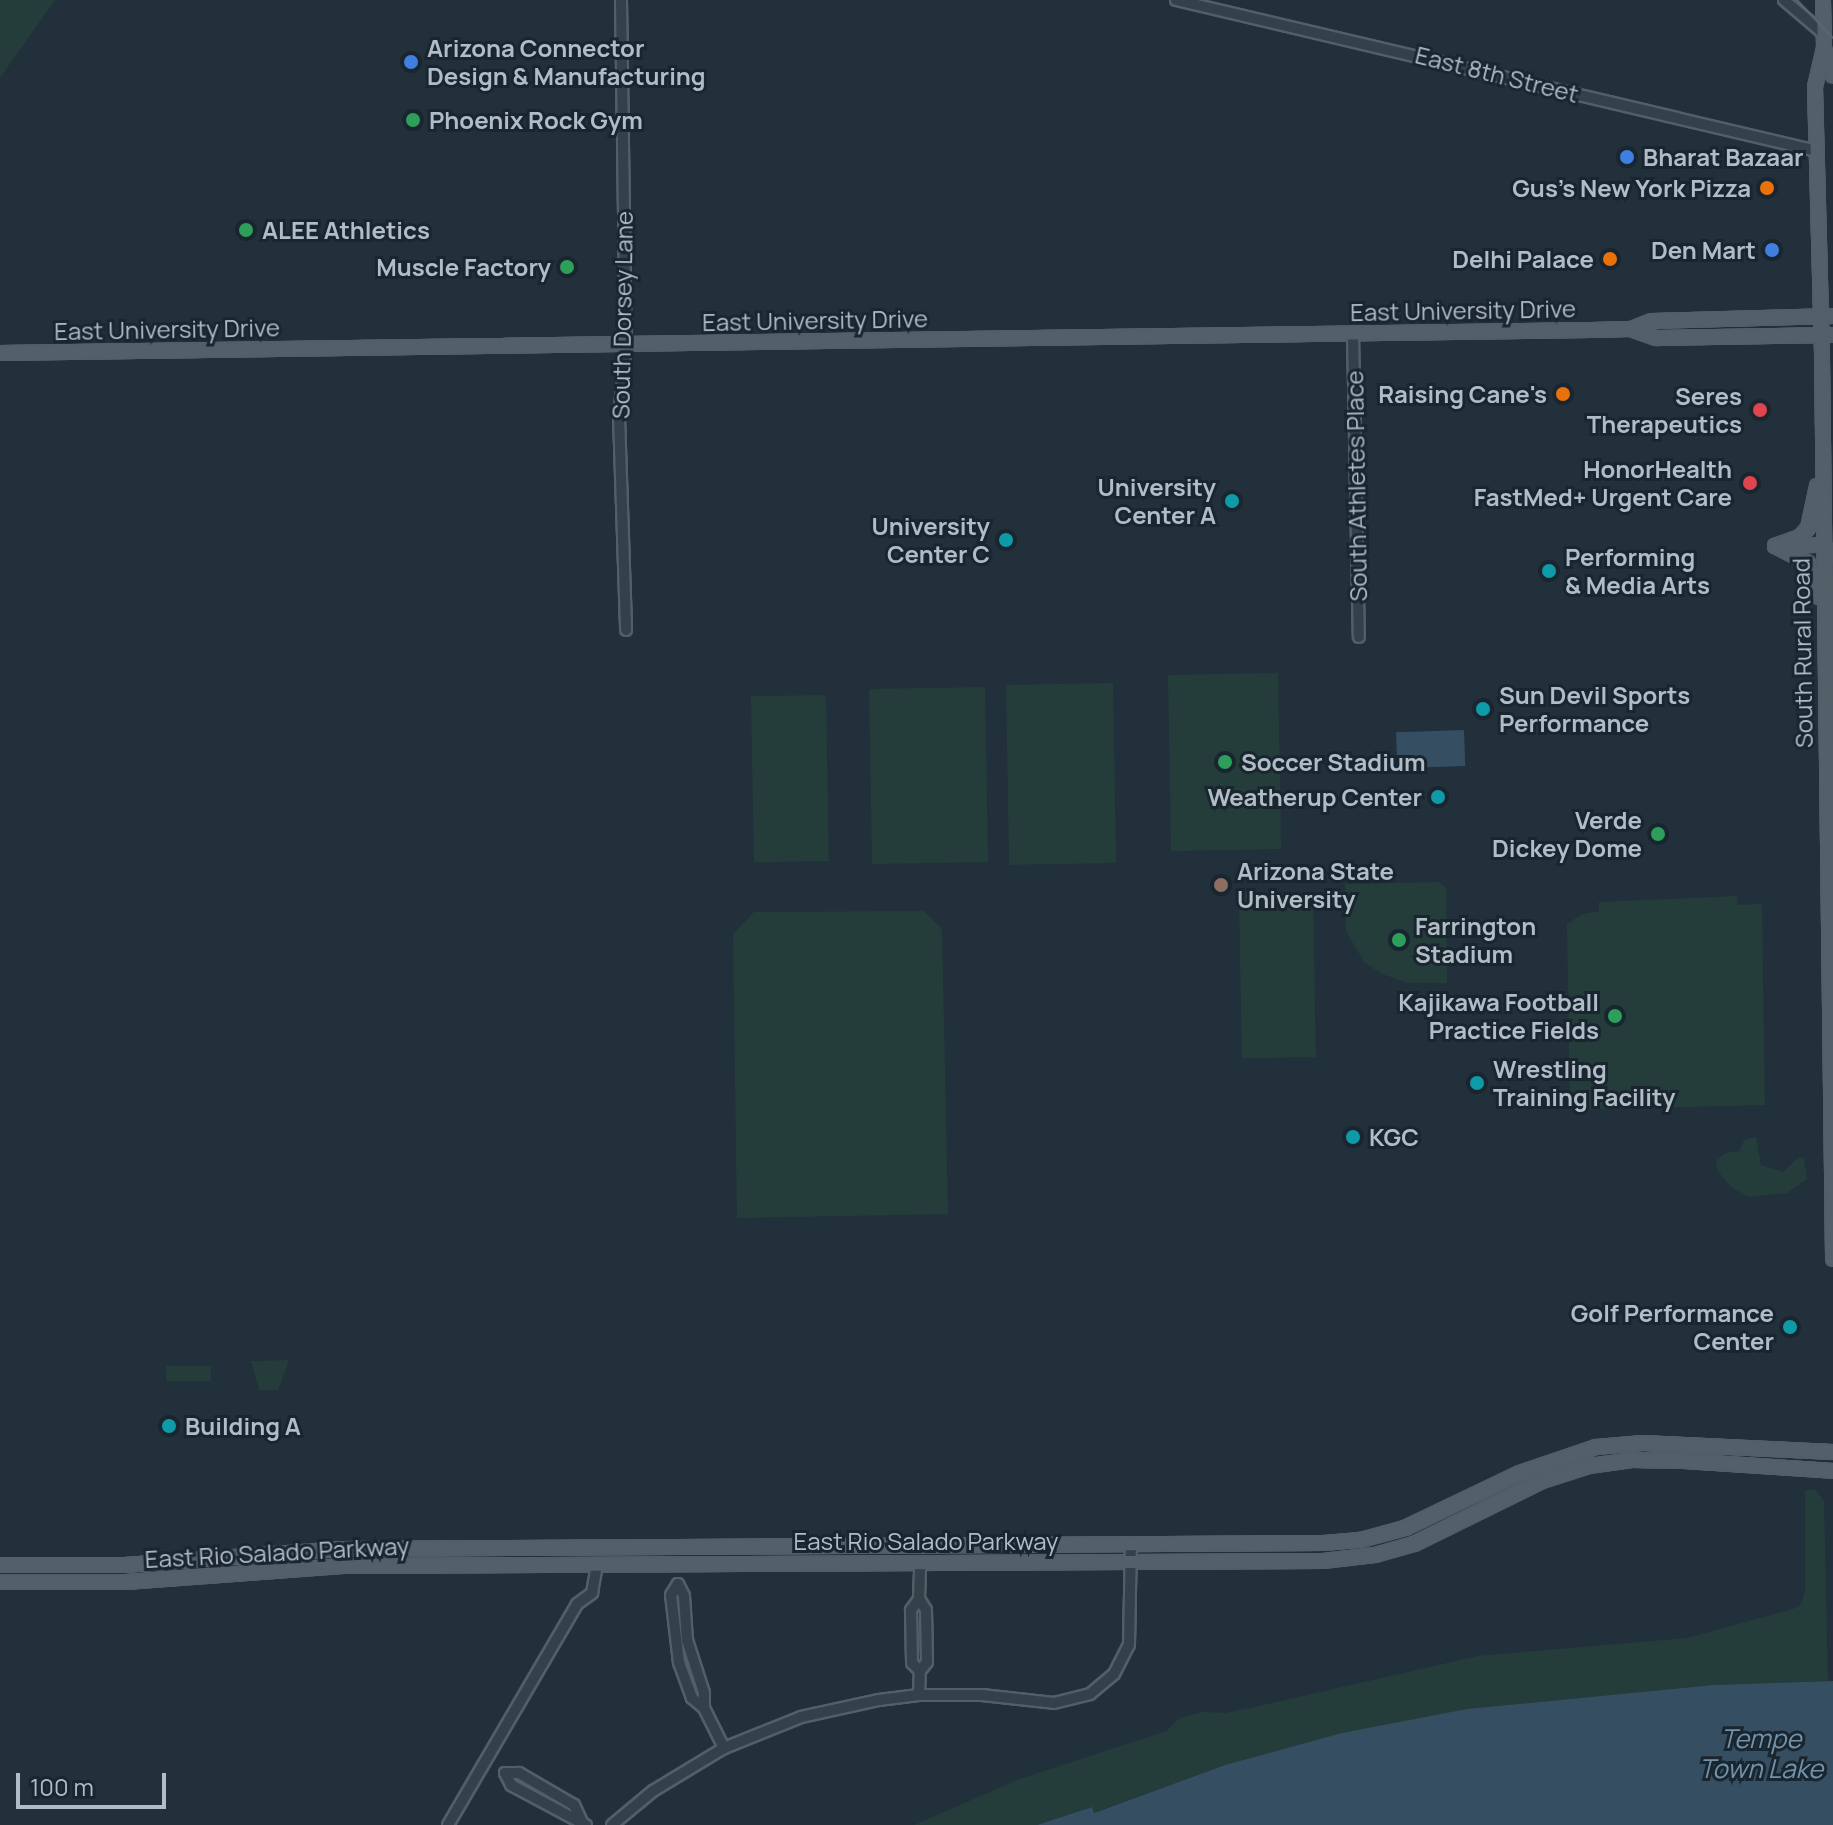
<!DOCTYPE html>
<style>
body{margin:0}
#map{position:relative;width:1833px;height:1825px;overflow:hidden;background:#21303a;font-family:Manrope,sans-serif}
div>[style]{position:absolute}
.green>*{inset:0;background:#243d3b;transform-origin:0 0}
.water>*{inset:0;background:#354e61;transform-origin:0 0}
.roads{filter:drop-shadow(2px 0 #535f68) drop-shadow(-2px 0 #535f68) drop-shadow(0 2px #535f68) drop-shadow(0 -2px #535f68)}
.minor>*{height:10px;margin:-5px;padding:0 5px;transform-origin:5px;border-radius:5px;background:#35414a}
.major>*{height:12px;margin:-6px;padding:0 6px;transform-origin:6px;border-radius:6px;background:#53606a}
.tram>*{height:2px;margin:-1px;padding:0 1px;transform-origin:1px;border-radius:1px;background:#576671}
.dots>*{width:22px;height:22px;translate:-50% -50%;box-sizing:border-box;border:4px solid #1a262f;border-radius:50%}
span{translate:-50% -50%;white-space:nowrap;text-align:center;line-height:1.15;-webkit-text-stroke:6px #1a262f;paint-order:stroke}
.poi-label{font-size:24px;color:#b0bcc6;font-weight:700}
.left{translate:0 -50%;text-align:left}
.right{translate:-100% -50%;text-align:right}
.street-label{font-size:24px;color:#b0bcc6}
.water-label{font-size:26px;color:#7092aa;font-style:italic}
.scale{position:absolute;left:16px;top:1773px;width:150px;height:36px;box-sizing:border-box;border:4px solid #b0bcc6;border-top:0;padding-left:10px;font-size:24px;line-height:28px;white-space:nowrap;color:#b0bcc6;-webkit-text-stroke:6px #1a262f;paint-order:stroke}
</style>
<div id="map">
<div class="green">
<i style="clip-path:polygon(0 0,55px 0,0 78px)"></i>
<i style="left:1278px;top:673px;width:176px;height:110px;rotate:89deg"></i>
<i style="left:1113px;top:683px;width:180px;height:107px;rotate:89deg"></i>
<i style="left:985px;top:687px;width:175px;height:116px;rotate:89deg"></i>
<i style="left:826px;top:695px;width:166px;height:75px;rotate:89deg"></i>
<i style="clip-path:polygon(1439px 882px,1446px 888px,1447px 983px,1408px 983px,1382px 974px,1364px 962px,1346px 931px,1345px 884px)"></i>
<i style="left:1313px;top:892px;width:165px;height:74px;rotate:89deg"></i>
<i style="clip-path:polygon(1737px 896px,1738px 905px,1762px 904px,1765px 1105px,1570px 1110px,1567px 924px,1582px 914px,1599px 911px,1599px 902px)"></i>
<i style="clip-path:polygon(924px 911px,942px 929px,948px 1214px,737px 1218px,733px 934px,754px 912px)"></i>
<i style="clip-path:polygon(1756px 1137px,1761px 1165px,1783px 1172px,1799px 1157px,1804px 1158px,1807px 1179px,1787px 1193px,1749px 1197px,1730px 1186px,1718px 1171px,1716px 1161px,1726px 1153px,1740px 1151px,1744px 1140px)"></i>
<i style="clip-path:polygon(289px 1360px,278px 1390px,259px 1390px,251px 1361px)"></i>
<i style="left:211px;top:1366px;width:15px;height:45px;rotate:90deg"></i>
<i style="clip-path:polygon(1815px 1489px,1824px 1501px,1828px 1681px,1713px 1685px,1467px 1709px,1225px 1765px,1093px 1813px,1092px 1807px,1037px 1825px,914px 1825px,1020px 1779px,1166px 1731px,1180px 1718px,1202px 1712px,1225px 1713px,1250px 1708px,1478px 1656px,1687px 1638px,1793px 1609px,1801px 1604px,1805px 1591px,1805px 1491px)"></i>
</div>
<div class="water">
<i style="left:1464px;top:730px;width:36px;height:68px;rotate:88deg"></i>
<i style="clip-path:polygon(1833px 1681px,1833px 1825px,1037px 1825px,1092px 1807px,1094px 1813px,1225px 1765px,1342px 1733px,1467px 1709px,1713px 1685px)"></i>
</div>
<div class="roads">
<div class="minor">
<i style="left:621px;top:0;width:345px;rotate:89.2deg"></i>
<i style="left:626px;top:345px;width:71px;rotate:95.6deg"></i>
<i style="left:619px;top:416px;width:214px;rotate:88.1deg"></i>
<i style="left:1176px;top:0;width:659px;rotate:13.26deg"></i>
<i style="left:1784px;top:0;width:51px;rotate:40.2deg"></i>
<i style="left:1353px;top:334px;width:303px;rotate:88.9deg"></i>
<i style="left:919px;top:1599px;width:36px;rotate:-88deg"></i>
<i style="left:919px;top:1695px;width:24px;rotate:-88deg"></i>
<i style="left:920px;top:1671px;width:11px;rotate:-52deg"></i>
<i style="left:927px;top:1662px;width:52px;rotate:-91.1deg"></i>
<i style="left:926px;top:1610px;width:13px;rotate:-122deg"></i>
<i style="left:919px;top:1599px;width:14px;rotate:126deg"></i>
<i style="left:911px;top:1610px;width:53px;rotate:88.9deg"></i>
<i style="left:912px;top:1663px;width:11px;rotate:45deg"></i>
<i style="left:704px;top:1708px;width:16px;rotate:-140deg"></i>
<i style="left:692px;top:1698px;width:37px;rotate:-110deg"></i>
<i style="left:679px;top:1663px;width:68px;rotate:-96.7deg"></i>
<i style="left:671px;top:1595px;width:13px;rotate:-58deg"></i>
<i style="left:678px;top:1584px;width:13px;rotate:63deg"></i>
<i style="left:684px;top:1596px;width:44px;rotate:86.1deg"></i>
<i style="left:687px;top:1640px;width:56px;rotate:72.2deg"></i>
<i style="left:704px;top:1693px;width:15px;rotate:90deg"></i>
<i style="left:704px;top:1708px;width:45px;rotate:63.4deg"></i>
<i style="left:582px;top:1822px;width:19px;rotate:-115deg"></i>
<i style="left:574px;top:1805px;width:64px;rotate:-149.8deg"></i>
<i style="left:519px;top:1773px;width:14px;rotate:180deg"></i>
<i style="left:505px;top:1773px;width:13px;rotate:63deg"></i>
<i style="left:511px;top:1785px;width:85px;rotate:28.1deg"></i>
<i style="left:448px;top:1825px;width:256px;rotate:-59.7deg"></i>
<i style="left:577px;top:1604px;width:19px;rotate:-36deg"></i>
<i style="left:592px;top:1593px;width:28px;rotate:-80deg"></i>
<i style="left:612px;top:1825px;width:53px;rotate:-39.7deg"></i>
<i style="left:653px;top:1791px;width:83px;rotate:-31.2deg"></i>
<i style="left:724px;top:1748px;width:83px;rotate:-21.9deg"></i>
<i style="left:801px;top:1717px;width:80px;rotate:-12.3deg"></i>
<i style="left:879px;top:1700px;width:40px;rotate:-7.1deg"></i>
<i style="left:919px;top:1695px;width:63px"></i>
<i style="left:982px;top:1695px;width:72px;rotate:6.3deg"></i>
<i style="left:1054px;top:1703px;width:37px;rotate:-14deg"></i>
<i style="left:1090px;top:1694px;width:31px;rotate:-40deg"></i>
<i style="left:1114px;top:1674px;width:33px;rotate:-63deg"></i>
<i style="left:1129px;top:1645px;width:101px;rotate:-88.9deg"></i>
</div>
<div class="major">
<i style="left:1823px;top:0;width:48px;rotate:88.8deg"></i>
<i style="left:1824px;top:48px;width:29px;rotate:72deg"></i>
<i style="left:1824px;top:48px;width:40px;rotate:103deg"></i>
<i style="left:1815px;top:87px;width:269px;rotate:88.5deg"></i>
<i style="left:1822px;top:356px;width:903px;rotate:89.3deg"></i>
<i style="left:1631px;top:329px;width:27px;rotate:20deg"></i>
<i style="left:1656px;top:338px;width:177px;rotate:-1deg"></i>
<i style="left:0;top:353px;width:1591px;rotate:-0.83deg"></i>
<i style="left:1591px;top:330px;width:40px;rotate:-1.4deg"></i>
<i style="left:1631px;top:329px;width:22px;rotate:-21deg"></i>
<i style="left:1652px;top:321px;width:181px;rotate:-1.6deg"></i>
<i style="left:1775px;top:546px;width:27px;rotate:-20deg"></i>
<i style="left:1800px;top:537px;width:12px;rotate:-48deg"></i>
<i style="left:1808px;top:528px;width:43px;rotate:-77.9deg"></i>
<i style="left:1775px;top:546px;width:37px;rotate:27deg"></i>
<i style="left:1808px;top:563px;width:35px;rotate:74deg"></i>
<i style="left:1785px;top:546px;width:38px;rotate:-2deg"></i>
<i style="left:1823px;top:545px;width:15px;rotate:48deg"></i>
<i style="left:0;top:1565px;width:125px"></i>
<i style="left:125px;top:1565px;width:217px;rotate:-4.2deg"></i>
<i style="left:341px;top:1549px;width:983px;rotate:-0.35deg"></i>
<i style="left:1324px;top:1543px;width:37px;rotate:-5deg"></i>
<i style="left:1361px;top:1540px;width:46px;rotate:-15.3deg"></i>
<i style="left:1405px;top:1528px;width:127px;rotate:-25.6deg"></i>
<i style="left:1520px;top:1473px;width:80px;rotate:-18.9deg"></i>
<i style="left:1596px;top:1447px;width:47px;rotate:-4.9deg"></i>
<i style="left:1643px;top:1443px;width:190px;rotate:2.7deg"></i>
<i style="left:0;top:1582px;width:126px"></i>
<i style="left:126px;top:1582px;width:217px;rotate:-4.2deg"></i>
<i style="left:342px;top:1566px;width:981px;rotate:-0.29deg"></i>
<i style="left:1323px;top:1561px;width:52px;rotate:-6.6deg"></i>
<i style="left:1375px;top:1555px;width:41px;rotate:-15.8deg"></i>
<i style="left:1414px;top:1544px;width:143px;rotate:-26.2deg"></i>
<i style="left:1542px;top:1481px;width:49px;rotate:-17.7deg"></i>
<i style="left:1589px;top:1466px;width:43px;rotate:-7.9deg"></i>
<i style="left:1632px;top:1460px;width:52px;rotate:1.1deg"></i>
<i style="left:1684px;top:1461px;width:149px;rotate:3.8deg"></i>
</div>
</div>
<div class="tram">
<i style="left:1797px;top:0;width:52px;rotate:46.5deg"></i>
</div>
<div class="dots">
<i style="left:411px;top:62px;background:#3f7fe0"></i>
<i style="left:413px;top:120px;background:#2e9e5b"></i>
<i style="left:1627px;top:157px;background:#3f7fe0"></i>
<i style="left:1767px;top:188px;background:#e8710a"></i>
<i style="left:246px;top:230px;background:#2e9e5b"></i>
<i style="left:1772px;top:250px;background:#3f7fe0"></i>
<i style="left:1610px;top:259px;background:#e8710a"></i>
<i style="left:567px;top:267px;background:#2e9e5b"></i>
<i style="left:1563px;top:394px;background:#e8710a"></i>
<i style="left:1760px;top:410px;background:#e0444e"></i>
<i style="left:1750px;top:483px;background:#e0444e"></i>
<i style="left:1232px;top:501px;background:#0f9aa8"></i>
<i style="left:1006px;top:540px;background:#0f9aa8"></i>
<i style="left:1549px;top:571px;background:#0f9aa8"></i>
<i style="left:1483px;top:709px;background:#0f9aa8"></i>
<i style="left:1225px;top:762px;background:#2e9e5b"></i>
<i style="left:1438px;top:797px;background:#0f9aa8"></i>
<i style="left:1658px;top:834px;background:#2e9e5b"></i>
<i style="left:1221px;top:885px;background:#8d6e63"></i>
<i style="left:1399px;top:940px;background:#2e9e5b"></i>
<i style="left:1615px;top:1016px;background:#2e9e5b"></i>
<i style="left:1477px;top:1083px;background:#0f9aa8"></i>
<i style="left:1353px;top:1137px;background:#0f9aa8"></i>
<i style="left:1790px;top:1327px;background:#0f9aa8"></i>
<i style="left:169px;top:1426px;background:#0f9aa8"></i>
</div>
<div class="poi-label">
<span class="left" style="left:427px;top:62px">Arizona Connector<br>Design &amp; Manufacturing</span>
<span class="left" style="left:429px;top:120px">Phoenix Rock Gym</span>
<span class="left" style="left:1643px;top:157px">Bharat Bazaar</span>
<span class="right" style="left:1751px;top:188px">Gus's New York Pizza</span>
<span class="left" style="left:262px;top:230px">ALEE Athletics</span>
<span class="right" style="left:1756px;top:250px">Den Mart</span>
<span class="right" style="left:1594px;top:259px">Delhi Palace</span>
<span class="right" style="left:551px;top:267px">Muscle Factory</span>
<span class="right" style="left:1547px;top:394px">Raising Cane's</span>
<span class="right" style="left:1742px;top:410px">Seres<br>Therapeutics</span>
<span class="right" style="left:1732px;top:483px">HonorHealth<br>FastMed+ Urgent Care</span>
<span class="right" style="left:1216px;top:501px">University<br>Center A</span>
<span class="right" style="left:990px;top:540px">University<br>Center C</span>
<span class="left" style="left:1565px;top:571px">Performing<br>&amp; Media Arts</span>
<span class="left" style="left:1499px;top:709px">Sun Devil Sports<br>Performance</span>
<span class="left" style="left:1241px;top:762px">Soccer Stadium</span>
<span class="right" style="left:1422px;top:797px">Weatherup Center</span>
<span class="right" style="left:1642px;top:834px">Verde<br>Dickey Dome</span>
<span class="left" style="left:1237px;top:885px">Arizona State<br>University</span>
<span class="left" style="left:1415px;top:940px">Farrington<br>Stadium</span>
<span class="right" style="left:1599px;top:1016px">Kajikawa Football<br>Practice Fields</span>
<span class="left" style="left:1493px;top:1083px">Wrestling<br>Training Facility</span>
<span class="left" style="left:1369px;top:1137px">KGC</span>
<span class="right" style="left:1774px;top:1327px">Golf Performance<br>Center</span>
<span class="left" style="left:185px;top:1426px">Building A</span>
</div>
<div class="street-label">
<span style="left:1497px;top:74px;rotate:14deg">East 8th Street</span>
<span style="left:1463px;top:310px;rotate:-1deg">East University Drive</span>
<span style="left:622px;top:315px;rotate:-89deg">South Dorsey Lane</span>
<span style="left:815px;top:320px;rotate:-1deg">East University Drive</span>
<span style="left:167px;top:329px;rotate:-1deg">East University Drive</span>
<span style="left:1356px;top:486px;rotate:-91deg">South Athletes Place</span>
<span style="left:1802px;top:653px;rotate:-91deg">South Rural Road</span>
<span style="left:926px;top:1541px">East Rio Salado Parkway</span>
<span style="left:277px;top:1552px;rotate:-3deg">East Rio Salado Parkway</span>
</div>
<div class="water-label">
<span style="left:1761px;top:1754px">Tempe<br>Town Lake</span>
</div>
<div class="scale">100 m</div>
</div>
